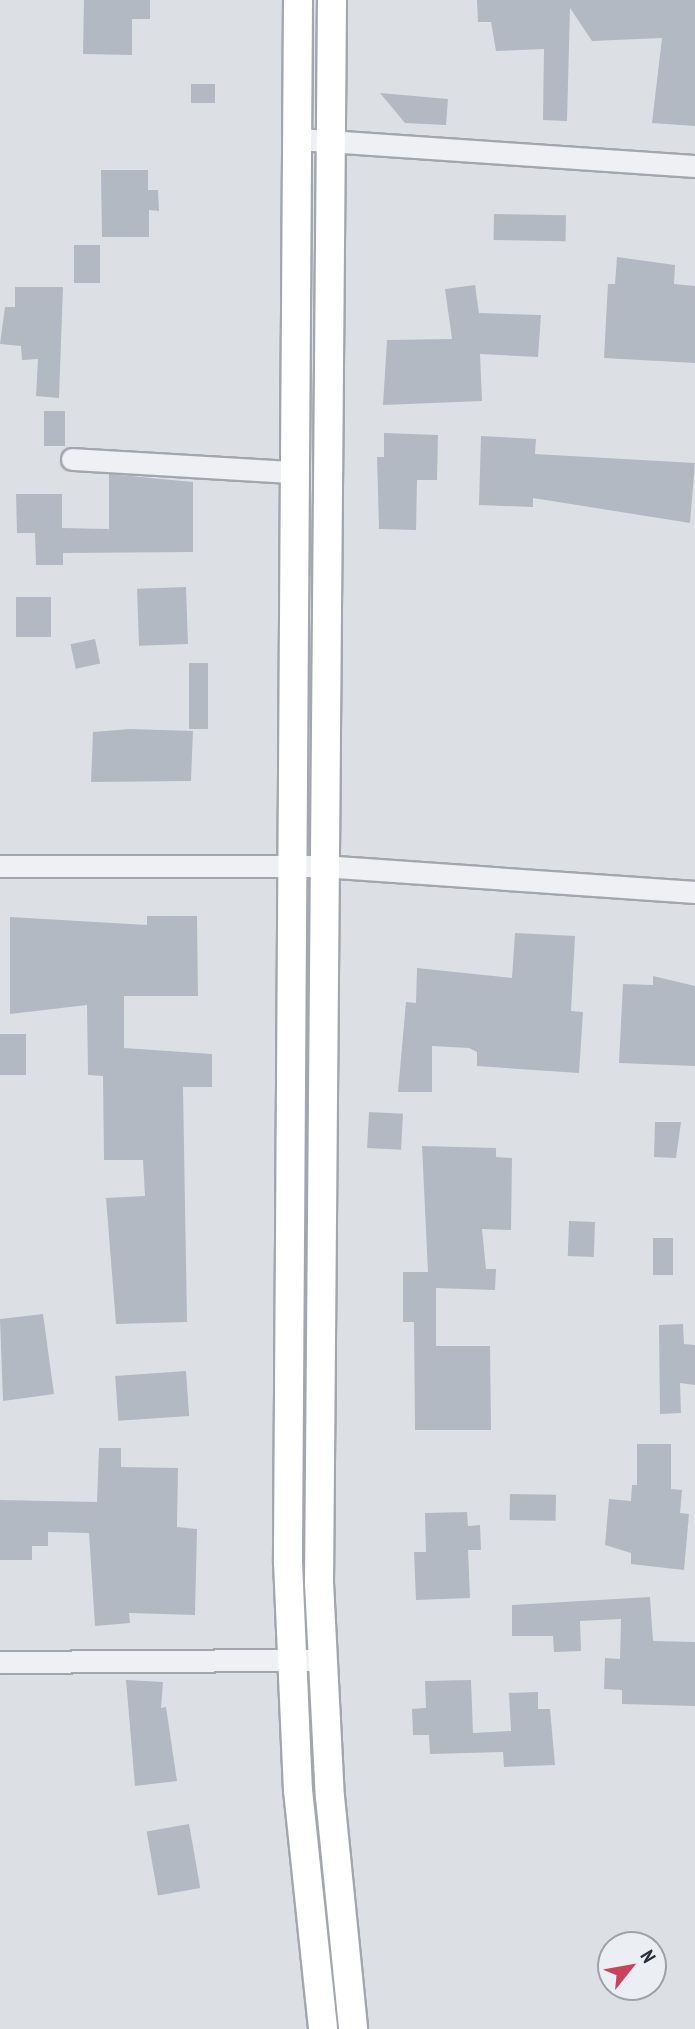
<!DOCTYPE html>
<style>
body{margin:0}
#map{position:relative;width:695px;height:2029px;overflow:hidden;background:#dce0e5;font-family:"PT Sans Narrow",sans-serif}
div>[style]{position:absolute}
.building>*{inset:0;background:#b3b9c2;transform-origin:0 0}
.roads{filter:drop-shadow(2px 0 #a2a7af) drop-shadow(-2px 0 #a2a7af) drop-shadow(0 2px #a2a7af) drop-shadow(0 -2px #a2a7af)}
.street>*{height:21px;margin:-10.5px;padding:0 10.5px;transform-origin:10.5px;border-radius:10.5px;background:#eef0f4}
.secondary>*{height:28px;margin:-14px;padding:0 14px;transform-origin:14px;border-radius:14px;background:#fff}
span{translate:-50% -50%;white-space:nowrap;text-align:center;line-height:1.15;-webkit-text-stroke:6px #ebeff3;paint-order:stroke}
.north{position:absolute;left:597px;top:1931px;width:70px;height:70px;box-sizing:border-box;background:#ebeff3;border:2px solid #9ca2a9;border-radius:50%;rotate:59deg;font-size:19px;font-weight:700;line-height:28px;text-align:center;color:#262e3b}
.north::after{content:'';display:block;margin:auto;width:24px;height:32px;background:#c8435b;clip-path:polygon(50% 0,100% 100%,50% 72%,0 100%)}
</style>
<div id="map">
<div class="building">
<i style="clip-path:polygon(84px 0,150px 0,150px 19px,132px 19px,132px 55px,83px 54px)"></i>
<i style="clip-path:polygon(477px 0,695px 0,695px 126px,652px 123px,662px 38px,592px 41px,570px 8px,567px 121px,543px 120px,544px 49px,496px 51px,491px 22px,478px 22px)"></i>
<i style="left:191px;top:84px;width:24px;height:19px"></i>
<i style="clip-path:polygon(380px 93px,448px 99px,446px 125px,405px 123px)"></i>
<i style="clip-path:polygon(101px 170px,148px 170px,148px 190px,158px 190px,159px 211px,149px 210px,149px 237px,102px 237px)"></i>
<i style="left:494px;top:214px;width:72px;height:26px;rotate:1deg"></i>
<i style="left:74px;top:245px;width:26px;height:38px"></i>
<i style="clip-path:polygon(617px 257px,675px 265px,674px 284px,695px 286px,695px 363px,604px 358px,608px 284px,615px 284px)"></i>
<i style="clip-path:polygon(475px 285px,479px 313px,541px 315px,538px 357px,480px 354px,482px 401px,383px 405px,387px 340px,452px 339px,445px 289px)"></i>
<i style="clip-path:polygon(15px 287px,63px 287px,59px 398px,36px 396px,38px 359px,22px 360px,21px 346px,0 344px,5px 307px,15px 307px)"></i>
<i style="left:44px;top:411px;width:21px;height:35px"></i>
<i style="clip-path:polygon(384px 433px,438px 435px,437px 480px,417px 480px,416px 530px,379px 529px,377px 457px,384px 457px)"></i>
<i style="clip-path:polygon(481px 436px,536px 439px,535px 454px,695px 463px,690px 523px,533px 498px,533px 507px,479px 505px)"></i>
<i style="clip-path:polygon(109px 474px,193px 482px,193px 552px,63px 553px,63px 565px,36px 565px,35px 533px,17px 533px,16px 494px,62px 494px,62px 528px,109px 529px)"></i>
<i style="left:186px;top:587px;width:57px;height:49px;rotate:88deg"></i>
<i style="left:51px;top:597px;width:40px;height:35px;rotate:90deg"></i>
<i style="left:95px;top:639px;width:25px;height:25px;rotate:78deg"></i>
<i style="left:189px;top:663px;width:19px;height:66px"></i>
<i style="clip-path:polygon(130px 729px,193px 731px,191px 781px,91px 782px,93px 732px)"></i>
<i style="clip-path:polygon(147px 916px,197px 916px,198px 996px,124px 996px,124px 1048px,212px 1054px,212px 1087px,183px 1087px,187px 1322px,116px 1324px,106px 1198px,145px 1196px,143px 1160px,104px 1160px,103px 1076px,88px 1075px,87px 1005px,10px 1014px,10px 917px,147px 925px)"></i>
<i style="clip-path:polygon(515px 933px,575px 936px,571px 1011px,583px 1012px,579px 1073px,477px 1066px,477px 1052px,469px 1048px,432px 1046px,432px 1092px,398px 1092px,406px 1002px,416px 1003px,417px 968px,512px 978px)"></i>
<i style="clip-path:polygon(653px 976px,695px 986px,695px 1066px,619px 1063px,623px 984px,653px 985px)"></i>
<i style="left:0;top:1034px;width:26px;height:41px"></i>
<i style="left:369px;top:1112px;width:34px;height:36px;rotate:3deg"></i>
<i style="clip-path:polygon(655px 1122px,681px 1122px,676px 1158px,654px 1157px)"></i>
<i style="clip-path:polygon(422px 1146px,496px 1148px,496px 1157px,512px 1158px,511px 1230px,482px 1229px,486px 1269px,496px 1269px,495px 1290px,436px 1288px,436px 1346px,490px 1346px,491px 1430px,415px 1430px,414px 1322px,403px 1322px,403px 1272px,428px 1272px)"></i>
<i style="left:569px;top:1221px;width:26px;height:35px;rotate:2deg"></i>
<i style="left:653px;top:1238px;width:20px;height:37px"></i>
<i style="clip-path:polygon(43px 1314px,54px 1394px,3px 1401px,0 1319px)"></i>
<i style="clip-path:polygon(683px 1324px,684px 1344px,695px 1345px,695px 1385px,680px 1383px,681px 1413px,660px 1414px,659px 1325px)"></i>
<i style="left:186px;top:1371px;width:45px;height:71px;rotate:86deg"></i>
<i style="clip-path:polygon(637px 1444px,671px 1444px,671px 1489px,682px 1490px,680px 1513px,689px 1514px,684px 1570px,631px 1564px,631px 1553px,605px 1545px,609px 1499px,631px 1501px,632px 1485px,637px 1485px)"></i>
<i style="clip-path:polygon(99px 1448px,121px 1448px,121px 1467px,178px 1468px,177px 1527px,197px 1529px,195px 1615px,129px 1613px,130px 1623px,95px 1626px,89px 1533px,48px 1532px,48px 1546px,32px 1546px,32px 1560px,0 1560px,0 1500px,97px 1502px)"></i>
<i style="left:510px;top:1494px;width:46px;height:26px;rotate:1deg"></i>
<i style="clip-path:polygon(467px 1512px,468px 1526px,480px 1525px,481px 1550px,468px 1550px,470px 1598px,416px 1600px,414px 1552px,426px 1552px,425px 1513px)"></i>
<i style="clip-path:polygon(650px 1597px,653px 1641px,695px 1642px,695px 1706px,622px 1704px,622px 1690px,604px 1689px,605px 1658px,620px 1659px,621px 1619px,580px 1621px,581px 1651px,554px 1652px,553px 1636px,512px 1636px,512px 1605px)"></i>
<i style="clip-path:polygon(126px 1680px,163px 1682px,161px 1708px,166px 1707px,177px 1781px,135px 1786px)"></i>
<i style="clip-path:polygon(471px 1680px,473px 1733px,511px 1731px,509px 1693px,538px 1692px,538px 1709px,550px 1709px,555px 1765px,504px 1767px,503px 1752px,430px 1754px,429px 1735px,413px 1735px,412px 1709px,426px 1708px,425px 1681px)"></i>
<i style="left:189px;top:1824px;width:65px;height:43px;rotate:80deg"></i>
</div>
<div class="roads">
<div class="street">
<i style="left:298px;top:139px;width:398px;rotate:3.9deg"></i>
<i style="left:72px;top:459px;width:221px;rotate:3.4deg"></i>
<i style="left:0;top:866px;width:322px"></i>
<i style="left:322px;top:866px;width:374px;rotate:4deg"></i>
<i style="left:0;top:1662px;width:323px;rotate:-0.4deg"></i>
</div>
<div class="secondary">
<i style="left:298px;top:0;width:1562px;rotate:90.37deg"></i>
<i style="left:288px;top:1562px;width:228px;rotate:87.5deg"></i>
<i style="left:298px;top:1790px;width:240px;rotate:84deg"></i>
<i style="left:332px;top:0;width:1583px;rotate:90.47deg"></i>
<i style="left:319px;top:1583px;width:214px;rotate:87.1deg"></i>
<i style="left:330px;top:1797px;width:233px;rotate:84.3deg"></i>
</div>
</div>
<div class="north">N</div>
</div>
